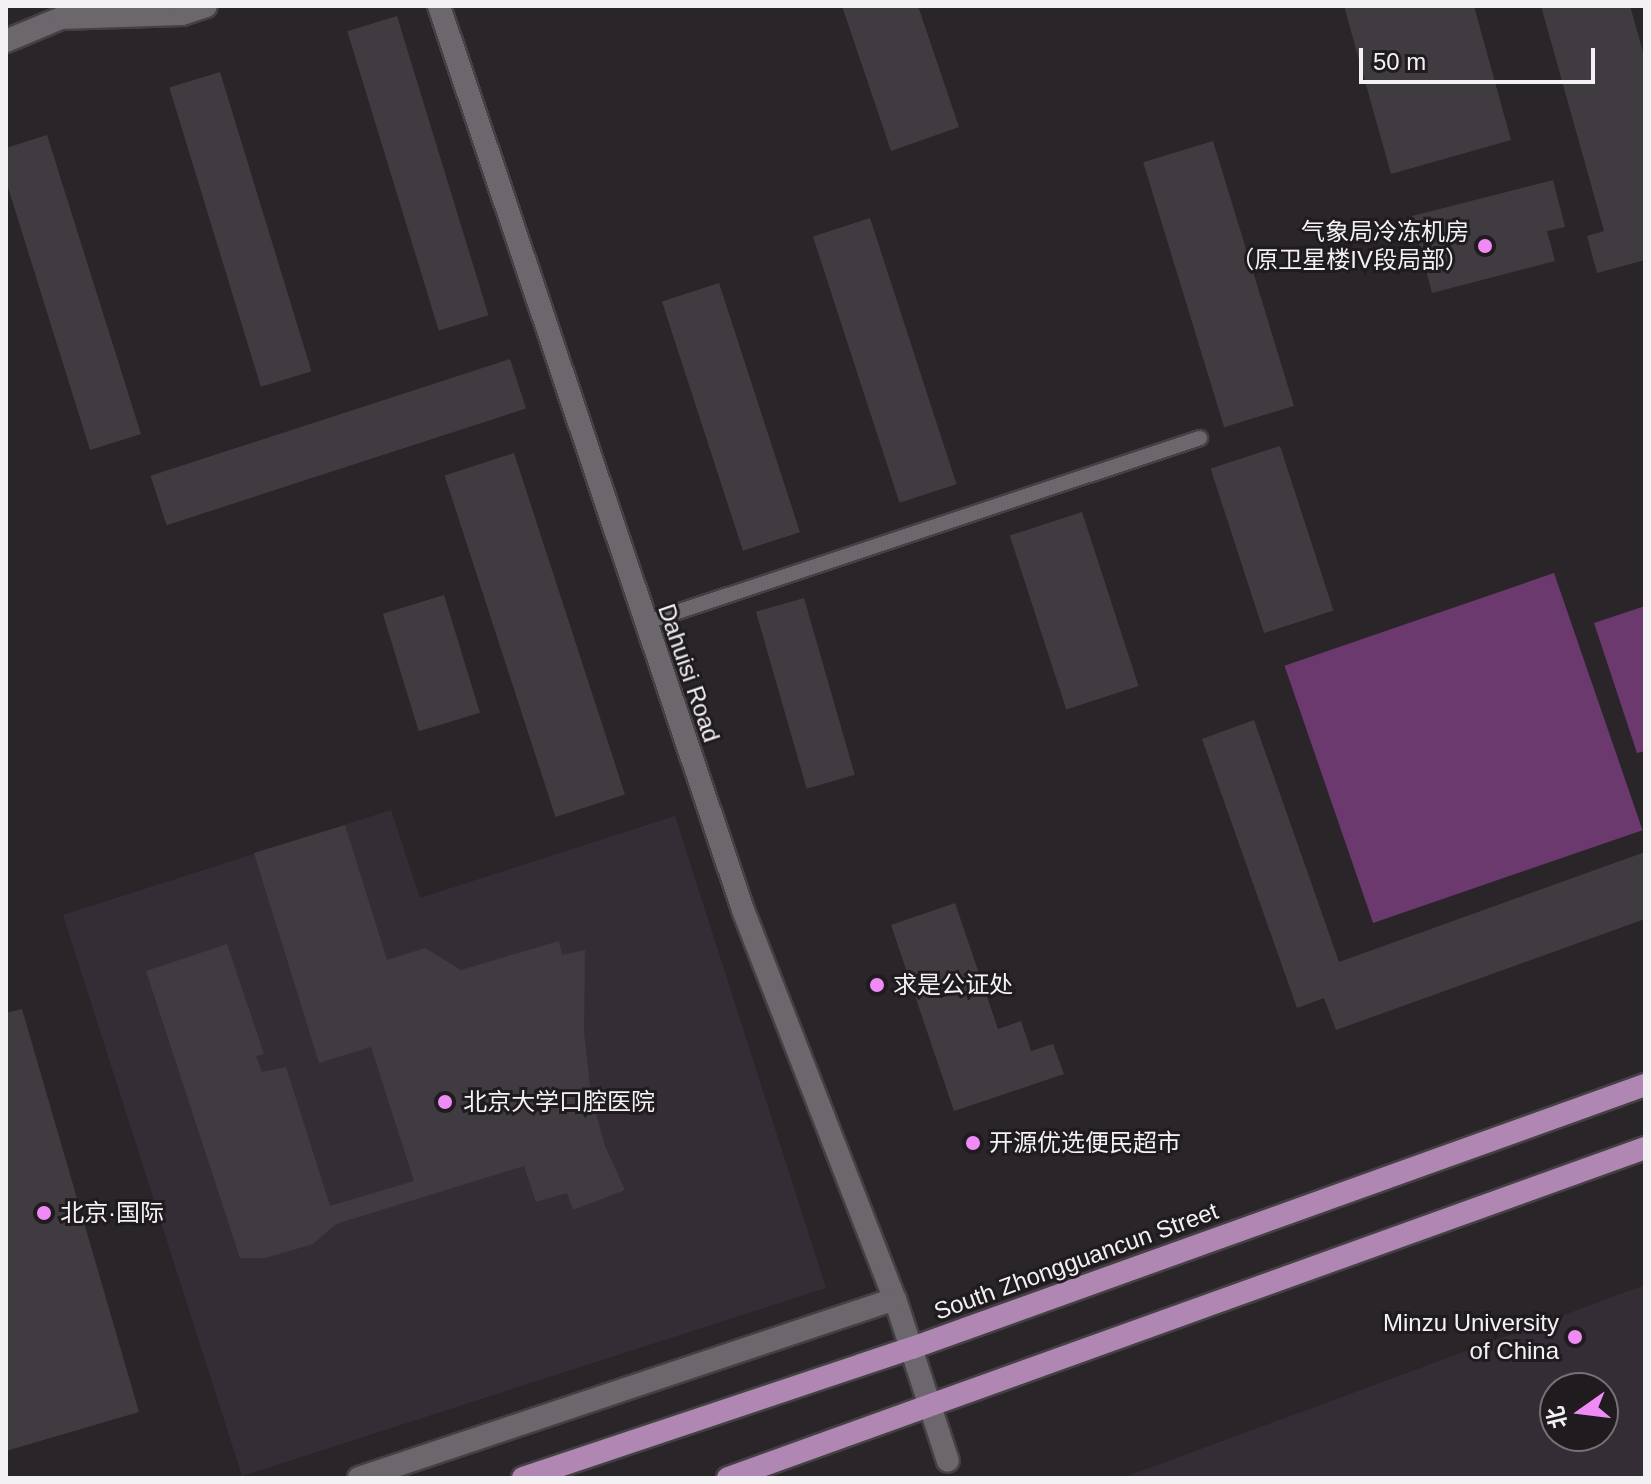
<!DOCTYPE html>
<meta charset="utf-8">
<style>
body{margin:0}
#map{position:relative;width:1651px;height:1484px;overflow:hidden;background:#292529;font-family:Arial,"Noto Sans SC",sans-serif}
div>[style]{position:absolute}
.built>*{inset:0;background:#352d36}
.green>*{inset:0;background:#6b396e;transform-origin:0 0}
.building>*{inset:0;background:#403b40;transform-origin:0 0}
.roads{filter:drop-shadow(2px 0 #444044) drop-shadow(-2px 0 #444044) drop-shadow(0 2px #444044) drop-shadow(0 -2px #444044)}
.service>*{height:14px;margin:-7px;padding:0 7px;transform-origin:7px;border-radius:7px;background:#6c676c}
.minor>*{height:22px;margin:-11px;padding:0 11px;transform-origin:11px;border-radius:11px;background:#6c676c}
.tertiary>*{height:22px;margin:-11px;padding:0 11px;transform-origin:11px;border-radius:11px;background:#6c676c}
.primary>*{height:22px;margin:-11px;padding:0 11px;transform-origin:11px;border-radius:11px;background:#b087b3}
.dots>*{width:22px;height:22px;translate:-50% -50%;box-sizing:border-box;border:4px solid #1f1b1f;border-radius:50%}
span{translate:-50% -50%;white-space:nowrap;text-align:center;line-height:1.15;-webkit-text-stroke:6px #1f1b1f;paint-order:stroke}
.poi-label{font-size:24px;color:#f4f1f4}
.right{translate:-100% -50%;text-align:right}
.left{translate:0 -50%;text-align:left}
.street-label{font-size:24px;color:#f4f1f4}
.frame{position:absolute;inset:0;border:8px solid #f4f1f4;pointer-events:none}
.north{position:absolute;left:1539px;top:1372px;width:80px;height:80px;box-sizing:border-box;background:#1f1b1f;border:2px solid #747174;border-radius:50%;rotate:256deg;font-size:22px;font-weight:700;line-height:32px;text-align:center;color:#f4f1f4}
.north::after{content:'';display:block;margin:auto;width:28px;height:36px;background:#f08bf6;clip-path:polygon(50% 0,100% 100%,50% 72%,0 100%)}
.scale{position:absolute;left:1359px;top:48px;width:236px;height:36px;box-sizing:border-box;border:4px solid #f4f1f4;border-top:0;padding-left:10px;font-size:24px;line-height:28px;white-space:nowrap;color:#f4f1f4;-webkit-text-stroke:6px #1f1b1f;paint-order:stroke}
</style>
<div id="map">
<div class="built">
<i style="clip-path:polygon(391px 810px,420px 898px,675px 816px,826px 1288px,242px 1476px,63px 915px)"></i>
<i style="clip-path:polygon(evenodd,1645px 1285px,1645px 1478px,1122px 1478px,1645px 1285px,1555px 1388px,1603px 1388px,1603px 1436px,1555px 1436px,1555px 1388px)"></i>
</div>
<div class="green">
<i style="left:1554px;top:573px;width:272px;height:285px;rotate:71deg"></i>
<i style="clip-path:polygon(1645px 606px,1645px 751px,1637px 753px,1594px 623px)"></i>
</div>
<div class="building">
<i style="clip-path:polygon(842px 6px,918px 6px,959px 127px,891px 151px)"></i>
<i style="clip-path:polygon(1344px 6px,1474px 6px,1511px 140px,1391px 174px)"></i>
<i style="clip-path:polygon(1541px 6px,1630px 6px,1645px 59px,1645px 260px,1597px 273px,1587px 236px,1604px 231px)"></i>
<i style="left:397px;top:16px;width:313px;height:52px;rotate:73deg"></i>
<i style="left:220px;top:72px;width:313px;height:53px;rotate:73deg"></i>
<i style="clip-path:polygon(47px 135px,141px 434px,90px 450px,6px 181px,6px 148px)"></i>
<i style="left:1213px;top:141px;width:277px;height:73px;rotate:73deg"></i>
<i style="clip-path:polygon(1553px 180px,1565px 227px,1547px 231px,1555px 261px,1432px 293px,1412px 216px)"></i>
<i style="left:870px;top:218px;width:280px;height:60px;rotate:72deg"></i>
<i style="left:719px;top:283px;width:262px;height:60px;rotate:72deg"></i>
<i style="left:510px;top:359px;width:52px;height:378px;rotate:72deg"></i>
<i style="left:1280px;top:446px;width:173px;height:73px;rotate:72deg"></i>
<i style="left:514px;top:453px;width:359px;height:73px;rotate:72deg"></i>
<i style="left:1082px;top:512px;width:183px;height:76px;rotate:72deg"></i>
<i style="left:444px;top:595px;width:123px;height:64px;rotate:73deg"></i>
<i style="left:804px;top:598px;width:184px;height:50px;rotate:74deg"></i>
<i style="clip-path:polygon(1254px 720px,1339px 962px,1645px 852px,1645px 919px,1336px 1030px,1324px 998px,1297px 1008px,1202px 739px)"></i>
<i style="clip-path:polygon(345px 825px,387px 960px,425px 948px,461px 970px,559px 941px,562px 955px,585px 950px,584px 1031px,591px 1096px,605px 1146px,625px 1190px,573px 1210px,567px 1193px,536px 1202px,524px 1166px,336px 1224px,313px 1244px,265px 1258px,240px 1258px,146px 971px,227px 944px,264px 1054px,256px 1056px,262px 1072px,286px 1067px,330px 1206px,414px 1181px,371px 1047px,319px 1063px,254px 853px)"></i>
<i style="clip-path:polygon(955px 903px,998px 1029px,1021px 1021px,1031px 1051px,1053px 1044px,1064px 1074px,954px 1111px,891px 925px)"></i>
<i style="clip-path:polygon(22px 1009px,139px 1412px,6px 1451px,6px 1013px)"></i>
</div>
<div class="roads">
<div class="service">
<i style="left:644px;top:623px;width:586px;rotate:-18.4deg"></i>
</div>
<div class="minor">
<i style="left:6px;top:41px;width:60px;rotate:-22.7deg"></i>
<i style="left:61px;top:18px;width:121px;rotate:-1.9deg"></i>
<i style="left:182px;top:14px;width:25px;rotate:-18deg"></i>
</div>
<div class="tertiary">
<i style="left:439px;top:6px;width:954px;rotate:71.41deg"></i>
<i style="left:743px;top:910px;width:418px;rotate:68.7deg"></i>
<i style="left:895px;top:1299px;width:170px;rotate:71.9deg"></i>
<i style="left:359px;top:1478px;width:565px;rotate:-18.47deg"></i>
</div>
<div class="primary">
<i style="left:523px;top:1478px;width:410px;rotate:-18.5deg"></i>
<i style="left:912px;top:1348px;width:779px;rotate:-19.74deg"></i>
<i style="left:728px;top:1478px;width:975px;rotate:-19.79deg"></i>
</div>
</div>
<div class="dots">
<i style="left:1485px;top:246px;background:#f08bf6"></i>
<i style="left:877px;top:985px;background:#f08bf6"></i>
<i style="left:445px;top:1102px;background:#f08bf6"></i>
<i style="left:973px;top:1143px;background:#f08bf6"></i>
<i style="left:44px;top:1213px;background:#f08bf6"></i>
<i style="left:1575px;top:1337px;background:#f08bf6"></i>
</div>
<div class="poi-label">
<span class="right" style="left:1469px;top:246px">气象局冷冻机房<br>（原卫星楼IV段局部）</span>
<span class="left" style="left:893px;top:985px">求是公证处</span>
<span class="left" style="left:463px;top:1102px">北京大学口腔医院</span>
<span class="left" style="left:989px;top:1143px">开源优选便民超市</span>
<span class="left" style="left:60px;top:1213px">北京·国际</span>
<span class="right" style="left:1559px;top:1337px">Minzu University<br>of China</span>
</div>
<div class="street-label">
<span style="left:689px;top:673px;rotate:71deg">Dahuisi Road</span>
<span style="left:1076px;top:1261px;rotate:-20deg">South Zhongguancun Street</span>
</div>
<div class="frame"></div>
<div class="north">北</div>
<div class="scale">50 m</div>
</div>
